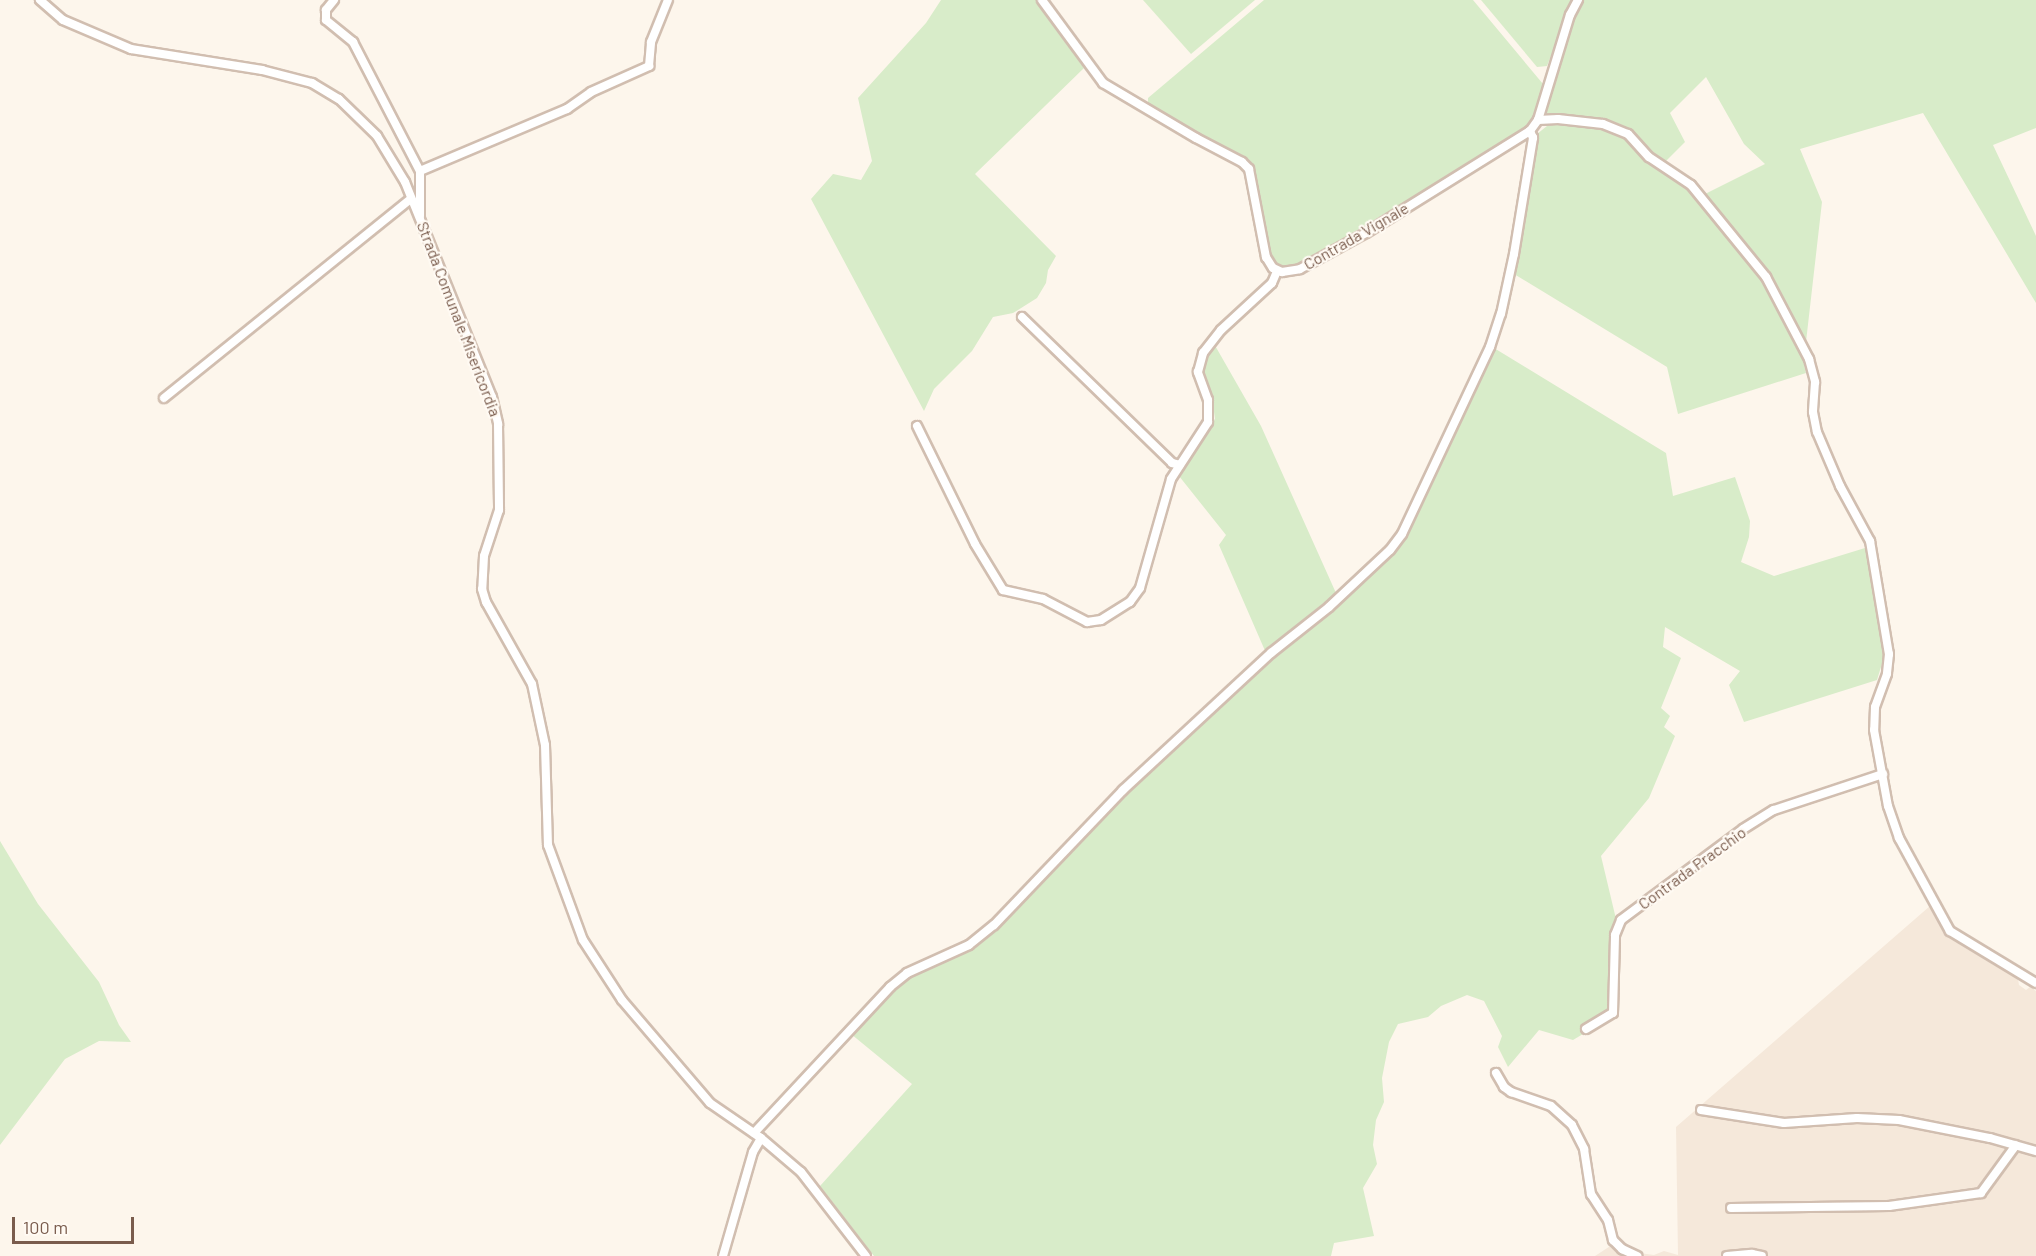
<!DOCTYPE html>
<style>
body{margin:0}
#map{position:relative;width:2036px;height:1256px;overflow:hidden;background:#fdf6ec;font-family:Barlow,sans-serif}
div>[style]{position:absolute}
.residential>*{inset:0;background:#f5e8da}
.green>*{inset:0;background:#d8ecc9}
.roads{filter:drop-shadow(2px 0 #d1beb0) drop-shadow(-2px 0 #d1beb0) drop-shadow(0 2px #d1beb0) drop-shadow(0 -2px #d1beb0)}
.street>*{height:8px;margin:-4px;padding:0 4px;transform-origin:4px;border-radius:4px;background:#fff}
span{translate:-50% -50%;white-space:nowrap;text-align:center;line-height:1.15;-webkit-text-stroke:4.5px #fffaf3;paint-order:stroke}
.street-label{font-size:16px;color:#7a5c4d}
.scale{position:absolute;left:12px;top:1217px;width:122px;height:27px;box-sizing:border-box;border:3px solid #7a5c4d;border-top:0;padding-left:8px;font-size:18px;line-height:21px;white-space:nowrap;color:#7a5c4d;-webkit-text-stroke:4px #fffaf3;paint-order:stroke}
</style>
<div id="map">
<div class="residential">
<i style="clip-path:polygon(1930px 906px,1948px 936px,2018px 979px,2019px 985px,2026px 990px,2030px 987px,2036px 991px,2036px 1256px,1595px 1256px,1618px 1241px,1632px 1252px,1654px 1255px,1664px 1251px,1678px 1255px,1676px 1127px)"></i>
</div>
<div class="green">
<i style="clip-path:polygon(941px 0,1036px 0,1084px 68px,975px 174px,1056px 256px,1048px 270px,1046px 283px,1037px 298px,1013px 313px,993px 317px,972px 351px,934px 389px,924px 411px,811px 199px,833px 174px,861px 180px,872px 161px,858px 98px,926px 23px)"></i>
<i style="clip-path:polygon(1143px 0,1255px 0,1191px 54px)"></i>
<i style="clip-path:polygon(1264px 0,1473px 0,1543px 84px,1532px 119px,1527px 129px,1302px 263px,1286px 268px,1277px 267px,1268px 255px,1254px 172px,1250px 163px,1242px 157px,1152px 110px,1148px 104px,1148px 98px)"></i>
<i style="clip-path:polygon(1481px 0,1573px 0,1547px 66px,1537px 67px)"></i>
<i style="clip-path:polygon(1581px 0,2036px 0,2036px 128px,1993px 145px,2036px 236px,2036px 303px,1923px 113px,1800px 149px,1822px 202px,1806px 342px,1761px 262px,1705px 194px,1765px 164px,1744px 144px,1706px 77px,1670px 113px,1685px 142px,1665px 162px,1655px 158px,1638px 137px,1622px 127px,1604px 122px,1551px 117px,1545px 114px,1544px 108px,1568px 32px)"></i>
<i style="clip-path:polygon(1561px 122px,1616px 131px,1632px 141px,1647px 161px,1689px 186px,1754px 266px,1802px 356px,1806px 373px,1678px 414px,1667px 367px,1514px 274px,1537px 134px,1547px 126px)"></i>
<i style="clip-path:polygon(1213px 342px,1261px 426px,1336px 593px,1266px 653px,1219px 545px,1226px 535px,1179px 476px,1215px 419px,1212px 398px,1201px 371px,1206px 353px)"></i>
<i style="clip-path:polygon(1494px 348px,1666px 453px,1673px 496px,1735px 477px,1750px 521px,1749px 537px,1741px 562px,1774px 576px,1865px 548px,1868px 554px,1884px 657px,1877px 680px,1744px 722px,1729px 685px,1740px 671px,1665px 627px,1663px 647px,1681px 658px,1661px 708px,1670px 716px,1664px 727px,1675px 736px,1649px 798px,1601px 856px,1616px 919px,1612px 934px,1610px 1011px,1581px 1029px,1583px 1034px,1573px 1040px,1539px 1030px,1508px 1067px,1498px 1047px,1502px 1036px,1484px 1001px,1467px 995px,1441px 1006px,1428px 1017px,1398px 1024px,1389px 1042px,1382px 1078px,1384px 1102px,1376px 1120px,1373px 1145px,1377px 1164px,1363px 1188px,1374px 1236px,1334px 1243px,1331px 1256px,874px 1256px,820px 1186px,912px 1084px,851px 1034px,890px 992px,908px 979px,982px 941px,1142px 778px,1233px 693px,1369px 575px,1405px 535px)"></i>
<i style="clip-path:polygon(0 841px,38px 904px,99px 982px,119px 1025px,131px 1042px,99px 1041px,65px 1059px,0 1145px)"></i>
</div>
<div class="roads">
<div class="street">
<i style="left:40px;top:0;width:30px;rotate:41deg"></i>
<i style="left:63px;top:20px;width:74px;rotate:23.1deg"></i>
<i style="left:131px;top:49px;width:133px;rotate:9.1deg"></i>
<i style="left:262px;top:70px;width:52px;rotate:14.6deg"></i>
<i style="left:312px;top:83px;width:31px;rotate:31deg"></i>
<i style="left:339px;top:99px;width:53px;rotate:44.2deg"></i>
<i style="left:377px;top:136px;width:54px;rotate:58.7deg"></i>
<i style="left:405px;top:182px;width:232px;rotate:68deg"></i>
<i style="left:492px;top:397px;width:28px;rotate:77deg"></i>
<i style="left:498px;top:424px;width:86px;rotate:89.3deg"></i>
<i style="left:499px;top:510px;width:48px;rotate:108.1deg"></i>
<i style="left:484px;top:556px;width:33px;rotate:93deg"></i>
<i style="left:482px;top:589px;width:14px;rotate:73deg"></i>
<i style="left:486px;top:602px;width:94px;rotate:60.7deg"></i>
<i style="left:532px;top:684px;width:62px;rotate:78deg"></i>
<i style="left:545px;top:745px;width:100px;rotate:88.3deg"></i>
<i style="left:548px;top:845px;width:101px;rotate:69.8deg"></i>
<i style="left:583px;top:940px;width:72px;rotate:57deg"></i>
<i style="left:622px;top:1000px;width:135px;rotate:49.5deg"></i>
<i style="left:710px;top:1103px;width:62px;rotate:34.5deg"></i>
<i style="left:761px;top:1138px;width:52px;rotate:40.4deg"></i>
<i style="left:801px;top:1172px;width:106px;rotate:52.3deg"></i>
<i style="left:334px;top:0;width:13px;rotate:129deg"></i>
<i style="left:326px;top:10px;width:10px;rotate:90deg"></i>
<i style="left:326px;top:20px;width:35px;rotate:39deg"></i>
<i style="left:353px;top:42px;width:145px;rotate:62.6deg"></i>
<i style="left:420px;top:171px;width:45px;rotate:90deg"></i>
<i style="left:1042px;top:0;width:103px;rotate:53.7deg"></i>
<i style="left:1103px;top:83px;width:108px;rotate:30.6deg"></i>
<i style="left:1196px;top:138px;width:52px;rotate:27.6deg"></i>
<i style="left:1242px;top:162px;width:10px;rotate:45deg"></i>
<i style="left:1249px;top:169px;width:90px;rotate:79.1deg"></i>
<i style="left:1266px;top:257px;width:13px;rotate:58deg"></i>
<i style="left:1273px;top:268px;width:10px;rotate:24deg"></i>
<i style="left:1282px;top:272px;width:18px;rotate:-9deg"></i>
<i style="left:1300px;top:269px;width:75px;rotate:-28.6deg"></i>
<i style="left:1366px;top:233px;width:193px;rotate:-31.9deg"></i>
<i style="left:1530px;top:131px;width:14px;rotate:-54deg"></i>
<i style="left:1538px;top:120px;width:110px;rotate:-73.1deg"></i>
<i style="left:1570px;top:15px;width:17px;rotate:-62deg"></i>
<i style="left:1538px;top:120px;width:20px;rotate:-3deg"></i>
<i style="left:1558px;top:119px;width:45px;rotate:6.3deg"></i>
<i style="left:1603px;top:124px;width:27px;rotate:22deg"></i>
<i style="left:1628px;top:134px;width:31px;rotate:48deg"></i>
<i style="left:1649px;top:157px;width:50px;rotate:33.7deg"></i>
<i style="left:1691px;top:185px;width:119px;rotate:50.8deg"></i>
<i style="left:1766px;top:277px;width:93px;rotate:62.3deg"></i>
<i style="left:1809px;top:359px;width:24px;rotate:75deg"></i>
<i style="left:1815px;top:382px;width:30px;rotate:94deg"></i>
<i style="left:1813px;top:412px;width:20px;rotate:79deg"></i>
<i style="left:1817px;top:432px;width:59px;rotate:66.9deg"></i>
<i style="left:1840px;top:486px;width:63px;rotate:61.4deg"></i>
<i style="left:1870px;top:541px;width:115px;rotate:80.5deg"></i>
<i style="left:1889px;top:654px;width:20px;rotate:96deg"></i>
<i style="left:1887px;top:674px;width:35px;rotate:110deg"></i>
<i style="left:1875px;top:707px;width:23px;rotate:92deg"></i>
<i style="left:1874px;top:730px;width:77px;rotate:79.6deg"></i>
<i style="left:1888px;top:806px;width:34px;rotate:71deg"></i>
<i style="left:1899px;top:838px;width:106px;rotate:61.3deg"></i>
<i style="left:1950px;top:931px;width:100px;rotate:31.2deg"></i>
<i style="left:420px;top:171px;width:160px;rotate:-22.9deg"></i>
<i style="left:567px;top:109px;width:29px;rotate:-35deg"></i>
<i style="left:591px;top:92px;width:64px;rotate:-24.1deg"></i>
<i style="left:649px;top:66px;width:24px;rotate:-85deg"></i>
<i style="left:651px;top:42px;width:45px;rotate:-68deg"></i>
<i style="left:1022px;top:317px;width:209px;rotate:44.2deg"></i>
<i style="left:1172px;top:463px;width:8px;rotate:14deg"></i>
<i style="left:164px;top:398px;width:317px;rotate:-38.9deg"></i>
<i style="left:917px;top:426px;width:131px;rotate:63.8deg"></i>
<i style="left:975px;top:544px;width:54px;rotate:58.7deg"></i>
<i style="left:1003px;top:590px;width:41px;rotate:12.7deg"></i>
<i style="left:1043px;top:599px;width:50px;rotate:27.6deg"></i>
<i style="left:1087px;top:622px;width:14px;rotate:-8deg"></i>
<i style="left:1101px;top:620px;width:34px;rotate:-32deg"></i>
<i style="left:1130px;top:602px;width:17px;rotate:-54deg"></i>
<i style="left:1140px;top:588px;width:113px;rotate:-74.1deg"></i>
<i style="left:1171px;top:479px;width:68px;rotate:-57deg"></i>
<i style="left:1208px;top:422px;width:22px;rotate:-90deg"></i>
<i style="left:1208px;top:400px;width:30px;rotate:-110deg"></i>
<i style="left:1198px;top:372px;width:20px;rotate:-75deg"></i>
<i style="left:1203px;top:353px;width:29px;rotate:-52deg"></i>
<i style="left:1221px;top:330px;width:69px;rotate:-42.7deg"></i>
<i style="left:1272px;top:283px;width:13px;rotate:-67deg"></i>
<i style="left:1586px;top:1029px;width:31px;rotate:-31deg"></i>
<i style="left:1613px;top:1013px;width:78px;rotate:-88.5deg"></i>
<i style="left:1615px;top:935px;width:16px;rotate:-68deg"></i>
<i style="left:1621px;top:920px;width:152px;rotate:-36.7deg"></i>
<i style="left:1743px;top:829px;width:36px;rotate:-32deg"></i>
<i style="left:1774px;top:810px;width:115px;rotate:-18.3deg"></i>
<i style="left:1496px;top:1073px;width:16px;rotate:60deg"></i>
<i style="left:1504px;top:1087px;width:9px;rotate:36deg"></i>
<i style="left:1511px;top:1092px;width:42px;rotate:19.3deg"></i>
<i style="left:1551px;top:1106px;width:28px;rotate:42deg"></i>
<i style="left:1572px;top:1125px;width:27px;rotate:63deg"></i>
<i style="left:1584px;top:1149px;width:46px;rotate:81.2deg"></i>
<i style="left:1591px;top:1194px;width:31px;rotate:57deg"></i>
<i style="left:1608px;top:1220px;width:21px;rotate:76deg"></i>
<i style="left:1613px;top:1240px;width:13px;rotate:45deg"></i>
<i style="left:1622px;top:1249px;width:17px;rotate:25deg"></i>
<i style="left:1701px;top:1110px;width:84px;rotate:8.9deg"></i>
<i style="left:1784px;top:1123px;width:73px;rotate:-3.9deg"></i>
<i style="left:1857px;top:1118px;width:42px;rotate:2.7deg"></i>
<i style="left:1899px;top:1120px;width:93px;rotate:11.2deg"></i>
<i style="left:1990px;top:1138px;width:48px;rotate:15.8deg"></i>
<i style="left:754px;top:1133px;width:200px;rotate:-47deg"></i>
<i style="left:890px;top:987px;width:22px;rotate:-39deg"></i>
<i style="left:907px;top:973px;width:68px;rotate:-24.3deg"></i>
<i style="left:969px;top:945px;width:32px;rotate:-39deg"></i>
<i style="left:994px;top:925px;width:187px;rotate:-46.3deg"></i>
<i style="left:1123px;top:790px;width:202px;rotate:-42.8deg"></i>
<i style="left:1271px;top:653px;width:74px;rotate:-38.4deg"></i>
<i style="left:1329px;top:607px;width:83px;rotate:-43.1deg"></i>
<i style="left:1390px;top:550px;width:20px;rotate:-53deg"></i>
<i style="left:1402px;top:534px;width:207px;rotate:-64.8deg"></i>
<i style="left:1490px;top:347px;width:35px;rotate:-72deg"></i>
<i style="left:1501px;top:314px;width:61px;rotate:-77.8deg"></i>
<i style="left:1514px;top:254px;width:118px;rotate:-80.7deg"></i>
<i style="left:1533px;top:138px;width:8px;rotate:-113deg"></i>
<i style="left:1731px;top:1208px;width:158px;rotate:-0.7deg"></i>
<i style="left:1889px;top:1206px;width:93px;rotate:-8deg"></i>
<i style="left:1981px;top:1193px;width:59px;rotate:-53.9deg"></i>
<i style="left:723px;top:1256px;width:108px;rotate:-73.9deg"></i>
<i style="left:753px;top:1152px;width:16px;rotate:-60deg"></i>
<i style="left:1727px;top:1256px;width:25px;rotate:-5deg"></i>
<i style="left:1752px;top:1254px;width:10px;rotate:11deg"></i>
</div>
</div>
<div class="street-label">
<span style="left:1356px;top:236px;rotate:-30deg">Contrada Vignale</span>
<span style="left:459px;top:319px;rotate:69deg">Strada Comunale Misericordia</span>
<span style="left:1692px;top:868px;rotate:-36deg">Contrada Pracchio</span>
</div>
<div class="scale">100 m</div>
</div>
